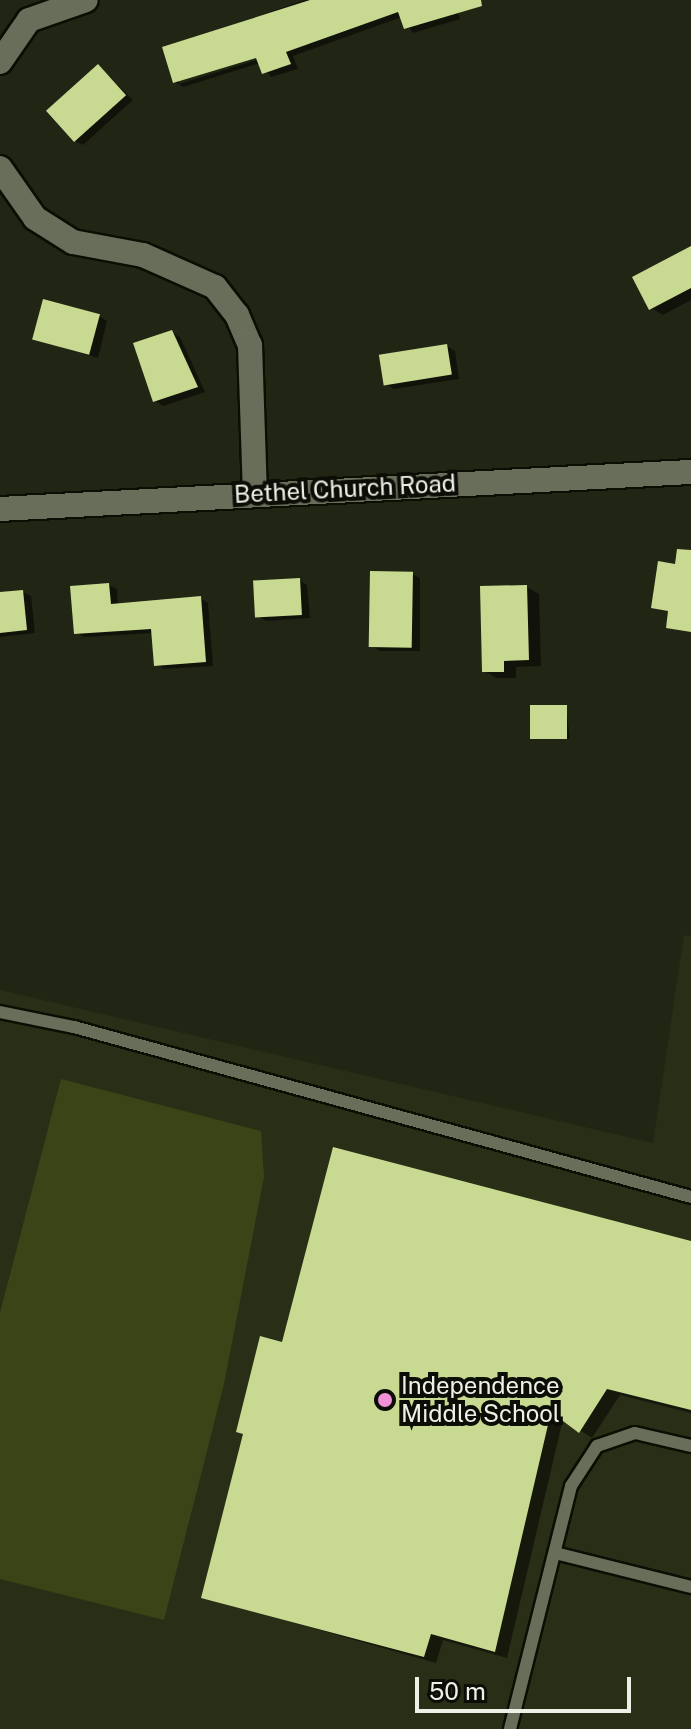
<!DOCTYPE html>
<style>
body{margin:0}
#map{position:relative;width:691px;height:1729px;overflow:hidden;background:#212514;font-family:"Public Sans",sans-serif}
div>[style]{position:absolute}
.built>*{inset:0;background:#292e16}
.green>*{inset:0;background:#3b4417}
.shadow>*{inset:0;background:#0007}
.building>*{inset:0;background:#c8d991;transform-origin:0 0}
.roads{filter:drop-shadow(2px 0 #0b0e02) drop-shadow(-2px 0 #0b0e02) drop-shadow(0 2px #0b0e02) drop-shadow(0 -2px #0b0e02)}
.service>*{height:12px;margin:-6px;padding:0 6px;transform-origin:6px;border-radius:6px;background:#696e5a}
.minor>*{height:24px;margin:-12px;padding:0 12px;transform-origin:12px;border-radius:12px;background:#696e5a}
.tertiary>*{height:24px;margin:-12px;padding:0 12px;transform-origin:12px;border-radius:12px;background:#696e5a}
.dots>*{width:22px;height:22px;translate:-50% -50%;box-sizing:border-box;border:4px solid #0b0d06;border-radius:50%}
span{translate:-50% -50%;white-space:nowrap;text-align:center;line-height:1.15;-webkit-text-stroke:8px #0b0d06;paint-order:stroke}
.street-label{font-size:24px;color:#edf0e5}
.poi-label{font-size:24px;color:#edf0e5}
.left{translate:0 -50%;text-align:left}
.scale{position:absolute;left:415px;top:1677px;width:216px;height:36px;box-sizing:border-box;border:4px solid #edf0e5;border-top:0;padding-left:10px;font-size:24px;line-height:28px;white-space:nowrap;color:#edf0e5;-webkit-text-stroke:6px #0b0d06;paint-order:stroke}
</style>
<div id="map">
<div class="built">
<i style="clip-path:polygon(684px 935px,691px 936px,691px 1729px,0 1729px,0 990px,653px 1143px)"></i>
</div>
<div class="green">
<i style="clip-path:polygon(61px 1079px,261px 1131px,264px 1177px,224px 1384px,164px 1620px,0 1579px,0 1313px)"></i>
</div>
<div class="shadow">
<i style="clip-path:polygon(evenodd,305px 0,454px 0,460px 19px,413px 33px,402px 17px,293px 56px,298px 69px,271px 77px,260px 63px,183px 87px,175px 82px,164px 48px,305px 0,265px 53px,266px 57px,179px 84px,179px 80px,265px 53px)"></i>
<i style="clip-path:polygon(99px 66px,133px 100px,83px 145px,75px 141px)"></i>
<i style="clip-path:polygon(691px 248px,691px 300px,663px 315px,651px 308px)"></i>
<i style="clip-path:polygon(99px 316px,107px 321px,98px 358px,35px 339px)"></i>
<i style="clip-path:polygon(171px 332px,180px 337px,205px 392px,163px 406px,155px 401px)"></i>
<i style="clip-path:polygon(447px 346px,455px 351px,459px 379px,394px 389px,386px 384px)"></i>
<i style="clip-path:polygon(412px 574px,420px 578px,420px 651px,380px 651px,372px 646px)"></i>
<i style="clip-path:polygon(299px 580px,307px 585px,310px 618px,266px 621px,258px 616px)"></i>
<i style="clip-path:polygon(109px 585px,117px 589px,118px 605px,200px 598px,208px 603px,213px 666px,164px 669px,155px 664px,153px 633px,84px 637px,76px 632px)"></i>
<i style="clip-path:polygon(527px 587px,539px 594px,541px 666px,516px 667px,516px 678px,496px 678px,484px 671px)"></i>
<i style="clip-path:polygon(23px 592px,31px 596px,35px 633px,0 637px,0 594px)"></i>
<i style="clip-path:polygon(566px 707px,570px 739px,532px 738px)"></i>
<i style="clip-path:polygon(691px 1243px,691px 1413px,620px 1395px,592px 1438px,563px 1419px,507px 1658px,443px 1640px,436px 1663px,203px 1597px,283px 1345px)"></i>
</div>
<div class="building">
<i style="clip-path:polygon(310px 0,481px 0,482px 6px,404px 29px,398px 12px,286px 52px,291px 64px,262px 74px,256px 58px,173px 83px,162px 47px)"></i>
<i style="left:98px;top:64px;width:42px;height:70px;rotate:48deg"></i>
<i style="clip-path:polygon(691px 246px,691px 288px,649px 310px,632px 277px)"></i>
<i style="left:43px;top:299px;width:59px;height:42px;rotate:15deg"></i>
<i style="clip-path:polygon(172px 330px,198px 387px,153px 402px,133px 343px)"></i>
<i style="left:447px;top:344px;width:31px;height:69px;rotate:81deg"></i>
<i style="clip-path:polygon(677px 549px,691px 550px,691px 632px,666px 628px,668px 611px,651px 608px,658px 561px,675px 564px)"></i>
<i style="left:370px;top:571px;width:43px;height:76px;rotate:1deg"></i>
<i style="left:300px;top:578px;width:37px;height:47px;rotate:87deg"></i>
<i style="clip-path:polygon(109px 583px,111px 604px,201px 596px,206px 662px,154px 666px,151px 629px,74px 634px,70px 586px)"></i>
<i style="clip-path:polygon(527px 585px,529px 660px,504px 661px,504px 672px,482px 672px,480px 586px)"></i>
<i style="clip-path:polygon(23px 590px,27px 630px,0 633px,0 592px)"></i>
<i style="left:530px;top:705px;width:37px;height:34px"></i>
<i style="clip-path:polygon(333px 1147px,691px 1241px,691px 1410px,607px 1389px,579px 1433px,551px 1412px,495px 1652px,431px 1634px,424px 1657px,201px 1598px,243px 1434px,236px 1432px,260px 1336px,282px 1342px)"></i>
</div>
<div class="roads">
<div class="service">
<i style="left:0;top:1012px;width:76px;rotate:11.5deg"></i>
<i style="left:74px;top:1027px;width:640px;rotate:15.4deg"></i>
<i style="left:555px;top:1553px;width:140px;rotate:14deg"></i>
<i style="left:510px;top:1729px;width:251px;rotate:-75.9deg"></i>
<i style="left:571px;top:1486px;width:48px;rotate:-57deg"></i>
<i style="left:597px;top:1446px;width:40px;rotate:-18.9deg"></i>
<i style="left:635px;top:1433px;width:57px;rotate:13.1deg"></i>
</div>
<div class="minor">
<i style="left:0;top:62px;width:51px;rotate:-55.4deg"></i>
<i style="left:29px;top:20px;width:60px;rotate:-19.3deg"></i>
<i style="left:0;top:168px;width:61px;rotate:55deg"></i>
<i style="left:35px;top:218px;width:45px;rotate:32.3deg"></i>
<i style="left:73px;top:242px;width:71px;rotate:10.5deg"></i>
<i style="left:143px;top:255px;width:79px;rotate:24deg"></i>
<i style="left:215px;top:287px;width:36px;rotate:52deg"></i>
<i style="left:237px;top:315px;width:33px;rotate:67deg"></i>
<i style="left:250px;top:345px;width:147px;rotate:88.1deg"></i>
</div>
<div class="tertiary">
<i style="left:0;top:509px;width:692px;rotate:-3.07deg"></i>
</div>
</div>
<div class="dots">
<i style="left:385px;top:1400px;background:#f391d6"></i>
</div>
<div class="street-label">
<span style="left:345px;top:489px;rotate:-3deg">Bethel Church Road</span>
</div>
<div class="poi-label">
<span class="left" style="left:401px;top:1400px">Independence<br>Middle School</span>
</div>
<div class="scale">50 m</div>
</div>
